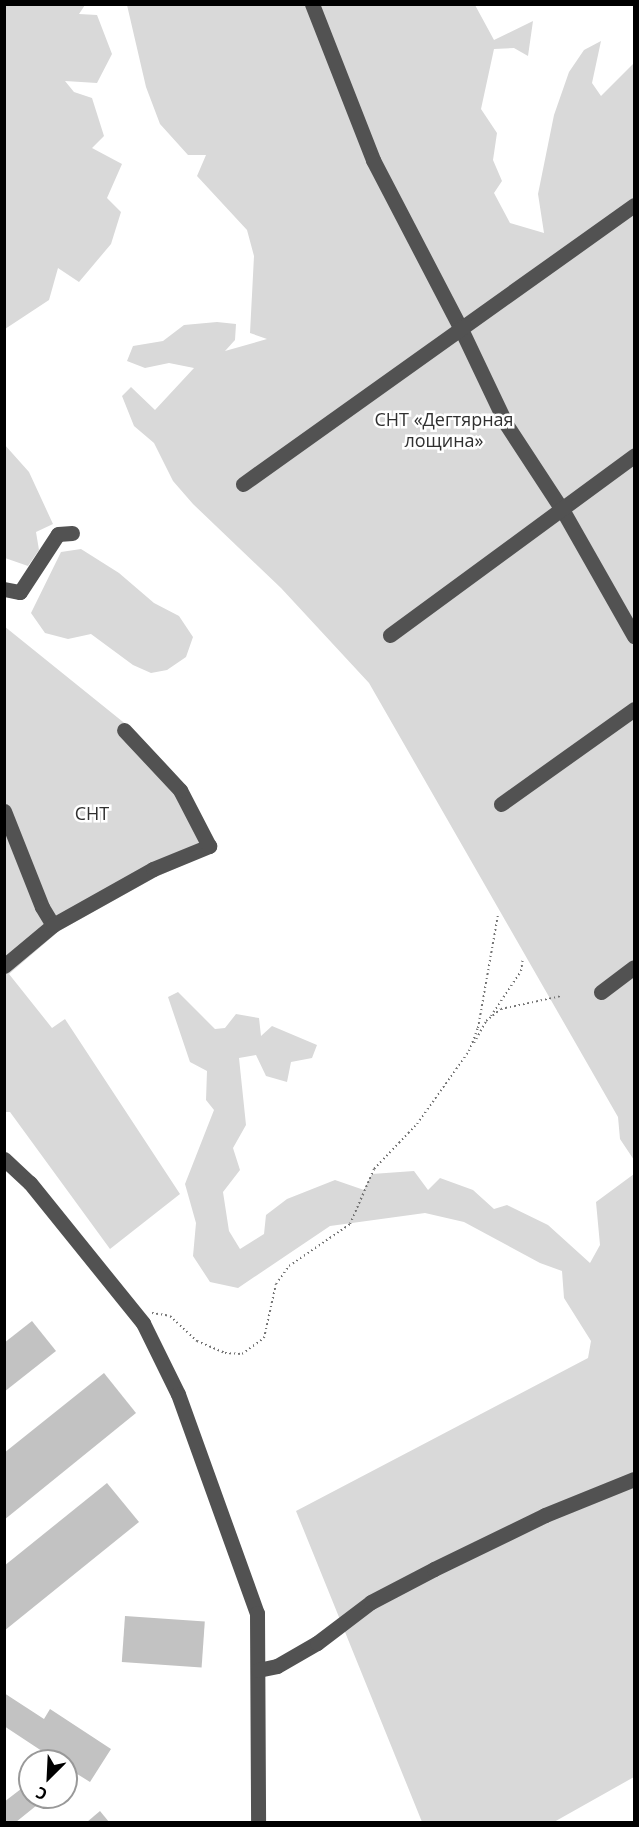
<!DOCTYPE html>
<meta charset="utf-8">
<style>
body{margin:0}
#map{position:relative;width:639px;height:1827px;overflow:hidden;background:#fff;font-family:"Open Sans",sans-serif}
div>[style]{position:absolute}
.green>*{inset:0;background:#d9d9d9}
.building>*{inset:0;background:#c2c2c2;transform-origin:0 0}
.path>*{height:2px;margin-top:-1px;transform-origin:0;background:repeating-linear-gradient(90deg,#747474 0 1.5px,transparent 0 4.5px)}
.minor>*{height:15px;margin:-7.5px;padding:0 7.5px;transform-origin:7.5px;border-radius:7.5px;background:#525252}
span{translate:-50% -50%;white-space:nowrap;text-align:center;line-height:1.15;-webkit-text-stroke:5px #fff;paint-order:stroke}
.park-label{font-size:18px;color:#303030}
.frame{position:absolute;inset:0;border:6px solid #000;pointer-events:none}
.north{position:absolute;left:18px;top:1749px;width:60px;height:60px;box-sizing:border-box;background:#fff;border:2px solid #999;border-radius:50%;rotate:204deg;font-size:16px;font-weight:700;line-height:24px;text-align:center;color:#000}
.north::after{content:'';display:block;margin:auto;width:21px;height:27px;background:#000;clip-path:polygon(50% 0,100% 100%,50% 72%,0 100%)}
</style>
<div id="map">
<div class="green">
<i style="clip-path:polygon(5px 4px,85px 5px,79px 14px,97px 15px,112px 54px,97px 83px,65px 81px,74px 92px,92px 98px,104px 136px,92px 148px,122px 164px,107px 198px,121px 212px,111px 244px,79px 282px,58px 268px,49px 300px,5px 329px)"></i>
<i style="clip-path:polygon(127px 5px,475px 5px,494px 40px,533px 21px,528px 56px,514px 48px,494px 49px,481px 109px,497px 133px,493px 160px,502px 181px,494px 193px,510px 223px,544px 233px,538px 194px,554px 115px,569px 72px,584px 50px,601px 41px,592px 83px,601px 96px,634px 63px,634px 1160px,620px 1139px,618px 1117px,369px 683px,281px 588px,193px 504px,173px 481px,154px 443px,134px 426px,122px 396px,131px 387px,155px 410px,194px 368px,169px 363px,145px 368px,127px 361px,133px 346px,163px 341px,184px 325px,217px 322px,236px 324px,235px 340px,225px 351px,267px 339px,250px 333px,254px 256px,247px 230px,197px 176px,206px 155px,188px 155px,160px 124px,146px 87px)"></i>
<i style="clip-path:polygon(4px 444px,29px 472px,53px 524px,36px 532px,39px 550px,28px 566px,5px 558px)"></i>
<i style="clip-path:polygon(81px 549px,119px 573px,154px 603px,179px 616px,193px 637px,186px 657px,167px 670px,151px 673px,133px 665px,91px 634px,68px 639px,45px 633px,31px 613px,61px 552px)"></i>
<i style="clip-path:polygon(4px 626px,133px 730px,187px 788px,217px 850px,156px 877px,59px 931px,9px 974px,52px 1028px,65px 1019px,180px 1194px,110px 1249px,10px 1112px,5px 1112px)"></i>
<i style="clip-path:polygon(178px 992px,215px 1029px,225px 1028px,236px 1014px,259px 1018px,261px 1036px,272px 1026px,317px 1045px,312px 1058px,291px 1062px,287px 1082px,266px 1076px,256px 1055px,239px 1058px,246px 1125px,233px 1148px,240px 1170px,223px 1192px,229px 1231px,240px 1249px,264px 1234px,266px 1215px,287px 1199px,335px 1180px,364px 1190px,372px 1174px,414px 1171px,428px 1190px,440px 1178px,473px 1190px,494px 1209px,507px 1205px,548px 1225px,590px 1263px,600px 1245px,596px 1202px,634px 1174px,634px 1777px,554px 1822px,422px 1822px,296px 1511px,588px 1358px,591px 1341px,564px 1298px,562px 1271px,540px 1263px,464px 1222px,425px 1213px,330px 1226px,238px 1288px,210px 1282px,193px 1256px,196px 1223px,185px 1184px,214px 1110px,206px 1100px,207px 1071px,190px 1062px,168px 997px)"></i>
</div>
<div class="building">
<i style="clip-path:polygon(32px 1321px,56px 1351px,4px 1392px,4px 1343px)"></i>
<i style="clip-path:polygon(104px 1373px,136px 1413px,4px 1520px,4px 1453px)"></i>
<i style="clip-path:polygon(107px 1483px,139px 1522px,4px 1631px,4px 1566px)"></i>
<i style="left:125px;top:1616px;width:80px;height:46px;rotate:4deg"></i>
<i style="clip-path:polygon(4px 1693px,44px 1719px,50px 1709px,111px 1749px,90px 1782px,66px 1767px,66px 1761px,57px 1761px,4px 1726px)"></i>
<i style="clip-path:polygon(30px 1782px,30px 1797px,47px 1797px,16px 1822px,4px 1822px,4px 1802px)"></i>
<i style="clip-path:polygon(100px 1811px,109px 1822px,87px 1822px)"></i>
</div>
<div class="path">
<i style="left:491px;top:1016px;width:54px;rotate:-56.3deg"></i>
<i style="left:521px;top:971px;width:12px;rotate:-81deg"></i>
<i style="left:474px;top:1043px;width:25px;rotate:-61deg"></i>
<i style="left:486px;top:1021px;width:19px;rotate:-39deg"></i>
<i style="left:501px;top:1009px;width:61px;rotate:-12.2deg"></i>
<i style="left:152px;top:1313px;width:18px;rotate:9deg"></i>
<i style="left:170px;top:1316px;width:37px;rotate:43deg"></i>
<i style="left:197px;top:1341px;width:30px;rotate:23deg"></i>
<i style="left:225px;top:1353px;width:17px;rotate:3deg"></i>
<i style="left:242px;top:1354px;width:27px;rotate:-36deg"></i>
<i style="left:264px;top:1338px;width:55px;rotate:-77.5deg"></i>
<i style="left:276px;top:1284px;width:22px;rotate:-54deg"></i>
<i style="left:289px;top:1266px;width:74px;rotate:-34.5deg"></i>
<i style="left:350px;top:1224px;width:60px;rotate:-66.4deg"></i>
<i style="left:374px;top:1169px;width:62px;rotate:-46.3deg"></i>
<i style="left:417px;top:1124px;width:90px;rotate:-54.5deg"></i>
<i style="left:469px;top:1051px;width:25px;rotate:-69deg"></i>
<i style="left:478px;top:1028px;width:115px;rotate:-80deg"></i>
</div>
<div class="minor">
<i style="left:312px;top:4px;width:168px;rotate:68.6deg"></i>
<i style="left:373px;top:160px;width:188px;rotate:62.5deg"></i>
<i style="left:460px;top:327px;width:107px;rotate:64.6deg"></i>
<i style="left:506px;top:424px;width:104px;rotate:56.8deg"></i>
<i style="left:563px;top:511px;width:144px;rotate:60.4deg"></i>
<i style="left:243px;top:484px;width:480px;rotate:-35.5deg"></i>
<i style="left:4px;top:589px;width:16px;rotate:11deg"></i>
<i style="left:20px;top:592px;width:69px;rotate:-56.8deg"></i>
<i style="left:58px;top:534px;width:14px;rotate:-4deg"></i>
<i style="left:390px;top:635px;width:303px;rotate:-36.3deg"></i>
<i style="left:501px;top:804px;width:163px;rotate:-35.5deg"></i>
<i style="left:4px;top:811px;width:103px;rotate:68.4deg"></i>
<i style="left:42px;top:907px;width:21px;rotate:59deg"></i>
<i style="left:4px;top:966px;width:64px;rotate:-39.9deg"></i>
<i style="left:53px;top:925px;width:115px;rotate:-29.2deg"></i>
<i style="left:153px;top:869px;width:61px;rotate:-22.3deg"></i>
<i style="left:209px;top:846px;width:63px;rotate:-117.4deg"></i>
<i style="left:180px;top:790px;width:82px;rotate:-133deg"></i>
<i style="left:601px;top:992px;width:41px;rotate:-37.1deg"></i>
<i style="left:4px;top:1159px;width:35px;rotate:43deg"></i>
<i style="left:30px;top:1183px;width:180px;rotate:51.1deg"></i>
<i style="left:143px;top:1323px;width:79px;rotate:63.8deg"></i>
<i style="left:178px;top:1394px;width:233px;rotate:70.2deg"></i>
<i style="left:257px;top:1613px;width:209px;rotate:89.7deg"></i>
<i style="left:258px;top:1670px;width:19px;rotate:-12deg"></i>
<i style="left:277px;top:1666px;width:46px;rotate:-29.9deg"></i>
<i style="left:317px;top:1643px;width:68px;rotate:-37.2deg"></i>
<i style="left:371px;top:1602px;width:71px;rotate:-27.6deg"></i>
<i style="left:434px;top:1569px;width:123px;rotate:-25.9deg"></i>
<i style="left:545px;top:1515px;width:96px;rotate:-22deg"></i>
</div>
<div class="park-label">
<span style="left:444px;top:430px">СНТ «Дегтярная<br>лощина»</span>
<span style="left:92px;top:813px">СНТ</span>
</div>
<div class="frame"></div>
<div class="north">С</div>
</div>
